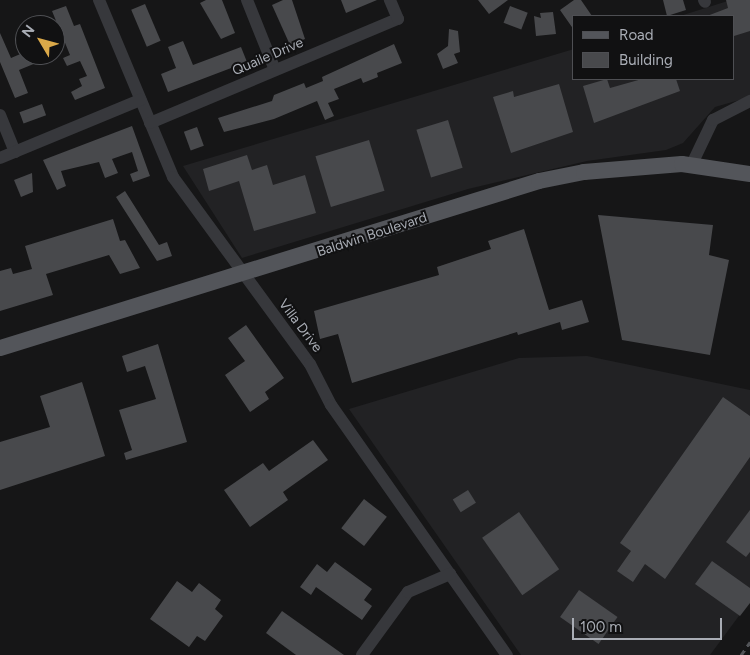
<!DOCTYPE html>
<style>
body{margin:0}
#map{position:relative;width:750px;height:655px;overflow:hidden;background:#161617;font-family:Figtree,sans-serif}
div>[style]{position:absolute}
.built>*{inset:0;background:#222224}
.building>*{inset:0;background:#48494c;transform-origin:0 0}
.minor>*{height:12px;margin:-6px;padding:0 6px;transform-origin:6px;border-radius:6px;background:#37383c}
.major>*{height:16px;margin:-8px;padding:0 8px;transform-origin:8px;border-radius:8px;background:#53555a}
.rail>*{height:3px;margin-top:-1.5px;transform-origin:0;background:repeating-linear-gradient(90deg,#525458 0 6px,transparent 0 11px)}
span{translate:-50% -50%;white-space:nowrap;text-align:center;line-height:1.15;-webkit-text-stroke:4px #111112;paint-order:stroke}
.street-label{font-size:14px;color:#a9adb5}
.legend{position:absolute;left:572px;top:15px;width:162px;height:65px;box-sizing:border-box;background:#111112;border:1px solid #4e4f53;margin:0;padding:6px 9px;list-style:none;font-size:15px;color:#a9adb5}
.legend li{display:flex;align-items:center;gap:10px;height:25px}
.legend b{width:25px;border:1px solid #4e4f53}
.north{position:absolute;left:15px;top:15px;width:50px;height:50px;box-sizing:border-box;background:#111112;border:1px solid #4e4f53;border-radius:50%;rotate:307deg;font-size:14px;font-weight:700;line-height:20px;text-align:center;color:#a9adb5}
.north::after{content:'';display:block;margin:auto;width:18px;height:22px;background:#dba949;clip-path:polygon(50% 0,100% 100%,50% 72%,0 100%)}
.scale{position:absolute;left:572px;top:618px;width:150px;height:22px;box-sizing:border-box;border:2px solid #a9adb5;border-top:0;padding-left:6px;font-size:15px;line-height:18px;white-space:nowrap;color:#a9adb5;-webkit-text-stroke:4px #111112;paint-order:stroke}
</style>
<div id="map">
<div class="built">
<i style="clip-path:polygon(731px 0,750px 0,750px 97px,715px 107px,683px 143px,666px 150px,587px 161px,468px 189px,242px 258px,183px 166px,574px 49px,574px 79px,734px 79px,734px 16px,680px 16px)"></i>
<i style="clip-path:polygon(587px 356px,750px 390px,750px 601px,710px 655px,521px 655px,349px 409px,519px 358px)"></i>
</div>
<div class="building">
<i style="clip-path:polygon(206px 0,222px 0,235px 33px,221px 39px,200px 3px)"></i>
<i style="clip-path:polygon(283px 0,292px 0,305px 39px,290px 45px,272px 5px)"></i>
<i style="clip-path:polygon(341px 0,377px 0,346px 13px)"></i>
<i style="clip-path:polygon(478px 0,508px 0,489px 14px)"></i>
<i style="clip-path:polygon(574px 0,581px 0,592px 16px,574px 16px,574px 30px,560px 10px)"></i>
<i style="clip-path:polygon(663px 0,683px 0,686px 10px,667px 16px)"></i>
<i style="clip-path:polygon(726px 0,750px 0,750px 31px,734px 36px,734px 16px,707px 16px,728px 8px)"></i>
<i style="left:145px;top:4px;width:40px;height:15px;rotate:67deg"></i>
<i style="clip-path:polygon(66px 6px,74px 26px,80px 24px,105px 88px,75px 100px,71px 92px,82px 86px,79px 79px,87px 76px,80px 61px,67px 66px,63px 58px,70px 55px,52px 11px)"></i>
<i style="left:510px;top:6px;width:19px;height:18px;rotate:21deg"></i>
<i style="clip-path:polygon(553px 12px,556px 34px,536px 36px,534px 16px,541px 18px,540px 13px)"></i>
<i style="clip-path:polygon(449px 29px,458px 31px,460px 52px,454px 54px,458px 63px,443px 69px,437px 54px,448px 46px)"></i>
<i style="clip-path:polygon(0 33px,11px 58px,25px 52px,36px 63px,19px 70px,28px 93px,15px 98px,0 62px)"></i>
<i style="clip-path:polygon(183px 41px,193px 65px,241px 47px,247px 62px,168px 92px,161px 74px,176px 68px,168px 47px)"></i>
<i style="clip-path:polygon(394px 44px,402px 63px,377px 73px,378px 77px,363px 83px,361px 78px,334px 89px,339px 99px,328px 103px,334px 116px,325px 120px,317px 101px,274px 119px,224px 132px,218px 118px,272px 101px,274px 95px,304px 83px,306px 88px,323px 81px,322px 77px)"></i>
<i style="clip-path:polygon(607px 79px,610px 88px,642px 79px,676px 79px,680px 91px,594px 123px,583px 86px)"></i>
<i style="clip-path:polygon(559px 84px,573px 132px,511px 153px,493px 97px,513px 91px,514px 97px)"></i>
<i style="left:42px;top:104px;width:12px;height:24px;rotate:70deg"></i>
<i style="left:448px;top:120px;width:50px;height:33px;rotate:73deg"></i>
<i style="clip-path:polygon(132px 126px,150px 176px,133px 182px,130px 174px,138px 171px,132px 152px,112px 159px,118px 173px,105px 178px,99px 162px,61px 171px,66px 186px,57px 190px,43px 160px)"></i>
<i style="left:197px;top:127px;width:20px;height:14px;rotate:70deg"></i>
<i style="left:369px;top:140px;width:53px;height:56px;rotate:73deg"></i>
<i style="clip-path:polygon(247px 155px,252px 170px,267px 165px,273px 185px,305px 175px,316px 213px,254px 231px,239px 181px,209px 191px,203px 169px)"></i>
<i style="clip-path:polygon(32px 173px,33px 192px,21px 197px,14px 180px)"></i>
<i style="clip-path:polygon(125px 191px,159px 245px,167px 242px,172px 256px,157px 261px,116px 197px)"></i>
<i style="clip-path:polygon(598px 215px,713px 225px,709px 255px,729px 260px,710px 355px,622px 340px)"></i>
<i style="clip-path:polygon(113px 219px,120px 241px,125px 240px,140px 268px,120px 274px,109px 255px,46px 274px,53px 295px,0 311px,0 271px,11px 268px,13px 274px,32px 269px,25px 246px)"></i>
<i style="clip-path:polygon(524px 229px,549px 310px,582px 300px,589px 322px,562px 330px,560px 322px,518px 335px,517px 332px,352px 383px,338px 334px,320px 339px,314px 311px,439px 275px,437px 267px,491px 249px,488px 241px)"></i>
<i style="clip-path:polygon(246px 325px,284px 378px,265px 392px,269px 399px,250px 412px,225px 375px,245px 361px,228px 338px)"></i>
<i style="clip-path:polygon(158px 344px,187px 442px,126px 460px,124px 453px,132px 450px,119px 410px,156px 399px,145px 366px,127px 372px,122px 356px)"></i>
<i style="clip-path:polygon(82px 382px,105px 456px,0 490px,0 442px,50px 427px,40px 396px)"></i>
<i style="clip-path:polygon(723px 397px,750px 416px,750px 457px,665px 579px,645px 564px,633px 582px,617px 571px,631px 551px,620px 543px)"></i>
<i style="clip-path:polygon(313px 440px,328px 460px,283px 492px,288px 500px,250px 527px,224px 490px,263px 463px,269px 471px)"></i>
<i style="left:468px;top:490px;width:15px;height:18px;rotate:58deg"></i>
<i style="left:364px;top:499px;width:29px;height:37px;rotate:38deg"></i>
<i style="clip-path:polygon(750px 510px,750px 552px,746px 557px,726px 542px)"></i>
<i style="left:519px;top:512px;width:70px;height:45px;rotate:55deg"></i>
<i style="clip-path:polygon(712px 561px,750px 588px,750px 603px,740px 616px,695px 584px)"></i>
<i style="clip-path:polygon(335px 562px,372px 589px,364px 600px,372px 606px,362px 620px,316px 587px,311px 595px,300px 587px,317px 564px,327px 572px)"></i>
<i style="clip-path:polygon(177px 581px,192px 592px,199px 583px,221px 600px,215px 609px,223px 616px,205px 641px,197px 636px,189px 647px,150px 619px)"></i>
<i style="left:579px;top:590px;width:47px;height:33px;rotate:35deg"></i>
<i style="clip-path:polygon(282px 611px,344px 655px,296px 655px,266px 633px)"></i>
</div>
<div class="minor">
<i style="left:99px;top:0;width:192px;rotate:67.3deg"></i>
<i style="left:173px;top:177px;width:232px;rotate:53.8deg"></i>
<i style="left:310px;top:364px;width:46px;rotate:62.9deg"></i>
<i style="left:331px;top:405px;width:306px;rotate:54.9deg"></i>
<i style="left:247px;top:0;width:75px;rotate:68.2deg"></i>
<i style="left:704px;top:0;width:2px;rotate:63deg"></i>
<i style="left:0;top:115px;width:40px;rotate:68deg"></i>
<i style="left:150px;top:123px;width:269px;rotate:-22.8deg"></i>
<i style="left:398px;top:19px;width:21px;rotate:-113deg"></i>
<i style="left:0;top:158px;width:152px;rotate:-22.5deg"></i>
<i style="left:692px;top:164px;width:49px;rotate:-64.5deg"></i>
<i style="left:713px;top:120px;width:42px;rotate:-27.2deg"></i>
<i style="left:362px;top:655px;width:78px;rotate:-53.9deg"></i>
<i style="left:408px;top:592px;width:46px;rotate:-23.2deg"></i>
</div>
<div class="major">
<i style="left:0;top:348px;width:564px;rotate:-17.21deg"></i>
<i style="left:539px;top:181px;width:46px;rotate:-11.3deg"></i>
<i style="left:584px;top:172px;width:98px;rotate:-4.7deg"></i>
<i style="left:682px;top:164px;width:69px;rotate:8.4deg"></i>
</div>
<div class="rail">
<i style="left:741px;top:655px;width:16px;rotate:-55deg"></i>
</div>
<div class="street-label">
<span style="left:268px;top:57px;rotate:-23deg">Quaile Drive</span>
<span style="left:372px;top:235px;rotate:-18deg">Baldwin Boulevard</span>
<span style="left:300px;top:326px;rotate:53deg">Villa Drive</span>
</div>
<ul class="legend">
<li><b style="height:6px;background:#53555a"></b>Road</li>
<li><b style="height:14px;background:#48494c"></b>Building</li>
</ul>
<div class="north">N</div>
<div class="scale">100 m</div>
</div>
